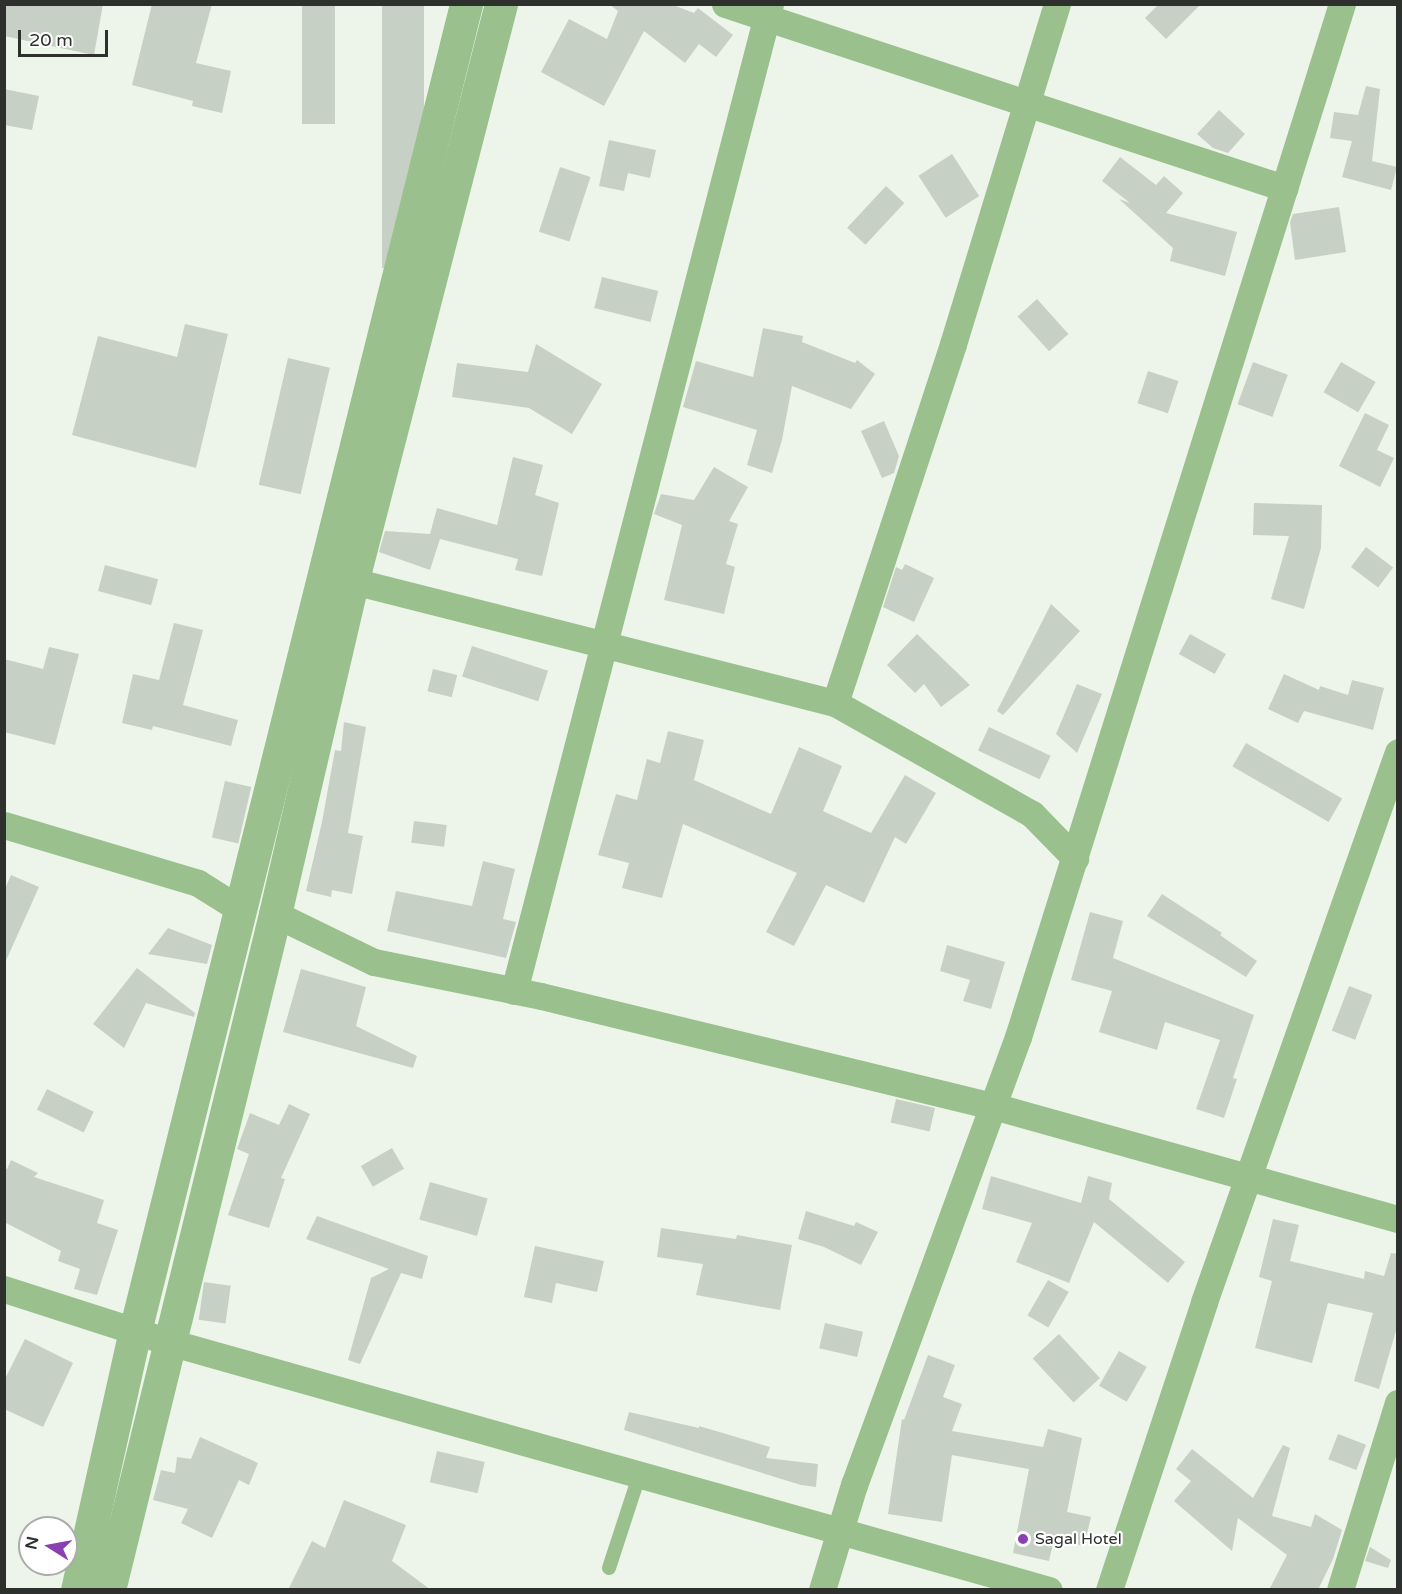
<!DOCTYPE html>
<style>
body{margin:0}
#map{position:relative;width:1402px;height:1594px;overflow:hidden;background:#edf5ea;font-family:"Varela Round",sans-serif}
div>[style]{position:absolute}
.building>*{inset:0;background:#c7d0c5;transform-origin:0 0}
.service>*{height:14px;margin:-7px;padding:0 7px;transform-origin:7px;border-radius:7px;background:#9ac18d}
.minor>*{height:27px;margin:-13.5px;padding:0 13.5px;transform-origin:13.5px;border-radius:13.5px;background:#9ac18d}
.tertiary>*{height:33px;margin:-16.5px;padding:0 16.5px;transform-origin:16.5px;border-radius:16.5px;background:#9ac18d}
.dots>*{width:16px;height:16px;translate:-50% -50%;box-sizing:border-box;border:3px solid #fff;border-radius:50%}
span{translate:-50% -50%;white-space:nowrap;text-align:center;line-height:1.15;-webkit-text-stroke:4.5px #fff;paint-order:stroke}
.poi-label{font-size:16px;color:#2d302c}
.left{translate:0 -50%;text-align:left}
.frame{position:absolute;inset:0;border:6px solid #2d302c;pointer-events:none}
.north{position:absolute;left:18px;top:1516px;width:60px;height:60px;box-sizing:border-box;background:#fff;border:2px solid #abacab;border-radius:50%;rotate:281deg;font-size:16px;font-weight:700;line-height:24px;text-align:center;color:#2d302c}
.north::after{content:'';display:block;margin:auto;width:21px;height:27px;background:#8b40b1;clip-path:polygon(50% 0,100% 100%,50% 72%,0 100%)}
.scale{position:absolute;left:18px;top:30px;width:90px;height:27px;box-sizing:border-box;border:3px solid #2d302c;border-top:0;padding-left:8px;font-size:18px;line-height:21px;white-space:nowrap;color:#2d302c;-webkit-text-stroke:4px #fff;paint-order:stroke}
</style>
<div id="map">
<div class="building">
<i style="clip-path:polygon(4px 4px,103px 4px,94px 55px,4px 36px)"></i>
<i style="clip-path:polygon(152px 4px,212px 4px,196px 63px,231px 71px,222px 113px,192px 106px,193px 101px,132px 85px)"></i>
<i style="left:302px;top:4px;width:33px;height:120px"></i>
<i style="left:382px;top:4px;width:42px;height:264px"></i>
<i style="clip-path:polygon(609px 4px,671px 4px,694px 13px,698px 8px,733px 35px,716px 57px,699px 44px,685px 63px,644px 31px,604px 106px,541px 72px,569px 19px,607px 39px,618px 11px)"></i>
<i style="clip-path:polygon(1159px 4px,1201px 4px,1166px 39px,1145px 18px)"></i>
<i style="clip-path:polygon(1366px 86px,1380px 89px,1372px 161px,1397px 167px,1391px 190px,1342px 177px,1352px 141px,1330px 138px,1334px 112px,1358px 115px)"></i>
<i style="clip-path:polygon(4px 89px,39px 96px,32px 130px,4px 125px)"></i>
<i style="clip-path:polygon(1219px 110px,1245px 134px,1228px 153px,1213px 148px,1197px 134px)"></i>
<i style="clip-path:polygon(609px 140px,656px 150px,650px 178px,628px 173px,624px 191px,599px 186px)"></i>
<i style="left:952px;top:154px;width:50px;height:40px;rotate:57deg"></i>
<i style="clip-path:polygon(1120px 157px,1156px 185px,1164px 176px,1183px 193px,1166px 213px,1237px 232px,1225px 276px,1170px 261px,1173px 248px,1119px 199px,1130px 203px,1102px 181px)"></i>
<i style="left:560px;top:167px;width:32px;height:68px;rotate:18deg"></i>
<i style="left:886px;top:186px;width:25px;height:57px;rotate:43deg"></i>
<i style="clip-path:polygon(1339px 207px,1346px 252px,1295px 260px,1290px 222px,1293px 214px)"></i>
<i style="left:602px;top:277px;width:58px;height:32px;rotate:14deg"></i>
<i style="left:1037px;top:299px;width:47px;height:26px;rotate:48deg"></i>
<i style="clip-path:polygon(185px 324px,228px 334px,196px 468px,72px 435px,98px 336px,177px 357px)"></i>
<i style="clip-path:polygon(763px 328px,803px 336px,802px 342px,855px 363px,857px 360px,875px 374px,851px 409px,792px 386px,782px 440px,772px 473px,747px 465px,757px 430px,683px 407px,696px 361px,753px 377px)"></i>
<i style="clip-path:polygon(536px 344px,602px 384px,572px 434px,529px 408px,452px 397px,457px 363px,528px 372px)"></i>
<i style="left:288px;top:358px;width:43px;height:130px;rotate:13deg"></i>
<i style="left:1253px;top:362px;width:37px;height:45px;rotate:20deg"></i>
<i style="left:1341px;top:362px;width:40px;height:35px;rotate:30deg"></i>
<i style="left:1148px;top:371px;width:32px;height:34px;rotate:18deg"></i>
<i style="clip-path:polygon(1365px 413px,1389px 425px,1377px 450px,1394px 458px,1380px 487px,1339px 466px)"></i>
<i style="clip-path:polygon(884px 421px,899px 456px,894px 473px,882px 478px,861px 431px)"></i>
<i style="clip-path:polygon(513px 457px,543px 465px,535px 495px,559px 503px,542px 576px,515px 570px,518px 559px,440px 539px,430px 570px,379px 552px,385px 531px,430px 534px,437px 508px,497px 525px)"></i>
<i style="clip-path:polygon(714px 467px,748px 487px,729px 521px,738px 524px,726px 564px,735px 567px,724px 614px,664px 600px,682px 525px,654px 514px,661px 494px,694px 500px)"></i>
<i style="clip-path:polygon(1254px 503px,1322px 505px,1321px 548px,1304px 609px,1271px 599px,1289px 536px,1253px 535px)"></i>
<i style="left:1366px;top:547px;width:34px;height:25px;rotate:37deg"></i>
<i style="clip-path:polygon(905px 564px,934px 578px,914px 622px,883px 607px,896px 567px,902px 570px)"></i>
<i style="left:105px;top:565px;width:55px;height:27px;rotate:15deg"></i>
<i style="clip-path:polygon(1051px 604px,1080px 631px,1003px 715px,997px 711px)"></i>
<i style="clip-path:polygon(174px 623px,203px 630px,183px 705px,238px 720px,231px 746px,153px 726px,152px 730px,122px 723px,133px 674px,159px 680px)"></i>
<i style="clip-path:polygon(917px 634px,970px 685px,941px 707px,924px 684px,915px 693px,887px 665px)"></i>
<i style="left:1190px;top:634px;width:41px;height:23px;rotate:29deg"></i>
<i style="left:472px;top:646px;width:80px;height:32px;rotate:18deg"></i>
<i style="clip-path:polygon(49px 647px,79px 654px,55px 745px,4px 732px,4px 659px,43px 669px)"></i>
<i style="left:433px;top:669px;width:25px;height:23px;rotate:14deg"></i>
<i style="clip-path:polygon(1284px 674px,1319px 690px,1320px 686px,1348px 695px,1352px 680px,1384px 688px,1373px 730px,1304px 711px,1298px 723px,1268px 709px)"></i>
<i style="clip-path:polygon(1077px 684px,1102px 694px,1077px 753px,1056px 734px)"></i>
<i style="clip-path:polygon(344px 722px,366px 727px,348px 833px,363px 836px,352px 894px,332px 890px,331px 897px,306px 891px,322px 822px,335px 750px,341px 751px)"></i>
<i style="left:989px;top:727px;width:68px;height:26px;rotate:25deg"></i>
<i style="clip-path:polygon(668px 731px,704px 740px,694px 780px,771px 814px,799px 747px,842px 766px,823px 811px,871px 833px,905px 775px,936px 793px,906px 844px,895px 837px,864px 903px,826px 885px,794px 946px,766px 932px,797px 873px,683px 824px,662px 898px,622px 888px,629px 863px,598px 855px,616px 794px,637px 800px,647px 759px,660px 763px)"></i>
<i style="left:1246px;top:743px;width:111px;height:27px;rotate:30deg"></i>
<i style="left:225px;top:781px;width:27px;height:58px;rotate:13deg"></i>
<i style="left:414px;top:821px;width:33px;height:22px;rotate:7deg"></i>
<i style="clip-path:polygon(483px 861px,515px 869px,503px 919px,516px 922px,506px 958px,387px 931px,396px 891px,472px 906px)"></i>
<i style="clip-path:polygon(11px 875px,39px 887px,4px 965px,4px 891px)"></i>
<i style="clip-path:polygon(1162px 894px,1222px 933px,1220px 935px,1257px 961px,1246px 977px,1147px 916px)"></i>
<i style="clip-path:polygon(1090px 912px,1123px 921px,1113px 958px,1254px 1015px,1233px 1078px,1237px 1079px,1224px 1118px,1196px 1109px,1220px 1040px,1165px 1022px,1157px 1050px,1099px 1032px,1112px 991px,1071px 980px)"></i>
<i style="clip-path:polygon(168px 928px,212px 945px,207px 964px,148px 954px)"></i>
<i style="clip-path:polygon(947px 945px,1005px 962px,991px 1009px,963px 1001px,970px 980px,940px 971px)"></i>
<i style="clip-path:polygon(137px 968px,195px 1013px,194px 1017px,146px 1003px,124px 1048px,93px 1024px)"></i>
<i style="clip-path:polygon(301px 969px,366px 987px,356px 1026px,417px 1056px,413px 1068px,283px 1032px)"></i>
<i style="left:1349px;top:986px;width:25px;height:48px;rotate:21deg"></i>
<i style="left:47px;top:1089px;width:52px;height:23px;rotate:26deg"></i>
<i style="left:896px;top:1099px;width:40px;height:24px;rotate:13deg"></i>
<i style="clip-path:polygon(289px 1104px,310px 1114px,281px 1178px,285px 1179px,269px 1228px,228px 1215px,249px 1154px,237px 1149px,250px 1113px,279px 1125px)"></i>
<i style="left:392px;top:1148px;width:24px;height:36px;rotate:60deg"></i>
<i style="clip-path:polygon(11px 1160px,38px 1173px,34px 1177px,104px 1200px,97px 1223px,118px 1230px,97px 1295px,74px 1289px,80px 1269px,58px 1261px,61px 1251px,4px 1222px,4px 1168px,7px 1169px)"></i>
<i style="clip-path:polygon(991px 1176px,1081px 1203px,1088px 1176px,1112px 1183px,1109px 1199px,1185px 1262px,1168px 1283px,1094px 1222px,1069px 1283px,1016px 1262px,1032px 1223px,982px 1209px)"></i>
<i style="left:430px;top:1182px;width:60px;height:39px;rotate:16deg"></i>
<i style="clip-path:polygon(806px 1211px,854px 1226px,856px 1222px,878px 1232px,861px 1265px,824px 1247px,798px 1239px)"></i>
<i style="clip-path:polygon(317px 1216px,428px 1256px,422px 1279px,401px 1273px,360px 1364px,348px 1360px,371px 1278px,389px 1269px,306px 1239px)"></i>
<i style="clip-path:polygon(1273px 1219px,1299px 1225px,1290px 1261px,1364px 1279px,1365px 1271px,1384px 1276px,1391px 1253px,1398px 1254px,1398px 1324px,1379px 1389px,1354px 1381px,1373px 1313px,1328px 1303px,1312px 1363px,1255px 1348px,1272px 1281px,1259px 1277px)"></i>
<i style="clip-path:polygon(661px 1228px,736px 1239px,737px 1235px,792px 1245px,780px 1310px,696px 1295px,703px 1264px,657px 1257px)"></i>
<i style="clip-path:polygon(535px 1246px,604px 1261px,597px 1292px,556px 1283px,552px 1303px,524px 1297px)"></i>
<i style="left:1048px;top:1280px;width:24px;height:41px;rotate:30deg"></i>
<i style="left:204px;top:1282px;width:27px;height:38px;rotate:8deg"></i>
<i style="left:825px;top:1323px;width:39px;height:26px;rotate:13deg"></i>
<i style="left:1059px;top:1334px;width:60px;height:36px;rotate:47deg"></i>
<i style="clip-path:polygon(25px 1339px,73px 1363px,43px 1427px,4px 1409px,4px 1381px)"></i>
<i style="left:1119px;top:1351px;width:32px;height:40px;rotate:30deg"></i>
<i style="clip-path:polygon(928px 1355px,955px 1365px,943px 1397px,962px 1404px,952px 1431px,1043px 1447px,1048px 1429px,1082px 1438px,1067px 1512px,1091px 1517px,1084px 1546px,1054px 1539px,1049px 1561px,1013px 1553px,1029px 1469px,952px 1455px,942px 1522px,888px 1514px,902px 1419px,904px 1420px)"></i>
<i style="clip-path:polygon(629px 1412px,699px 1428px,699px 1426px,770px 1447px,766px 1458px,818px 1464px,816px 1487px,801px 1485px,624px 1430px)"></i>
<i style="left:1338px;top:1434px;width:30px;height:27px;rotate:21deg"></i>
<i style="clip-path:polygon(200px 1437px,258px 1463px,249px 1485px,239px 1480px,212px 1538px,181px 1523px,188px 1509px,153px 1500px,161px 1470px,175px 1473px,177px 1457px,191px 1459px)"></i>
<i style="clip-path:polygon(1283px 1445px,1290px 1448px,1272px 1516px,1311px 1527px,1315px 1514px,1342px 1530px,1333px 1559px,1318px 1590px,1269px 1590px,1287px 1555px,1238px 1518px,1232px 1551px,1174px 1501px,1191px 1481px,1176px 1469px,1192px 1449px,1253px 1498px)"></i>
<i style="left:437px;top:1451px;width:49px;height:32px;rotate:13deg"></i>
<i style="clip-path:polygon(344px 1500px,406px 1525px,392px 1561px,431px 1590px,288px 1590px,312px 1541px,325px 1548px)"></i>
<i style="clip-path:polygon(1370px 1547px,1391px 1560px,1388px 1568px,1365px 1561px)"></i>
</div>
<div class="service">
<i style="left:609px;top:1568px;width:100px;rotate:-71.9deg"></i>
</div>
<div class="minor">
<i style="left:725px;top:4px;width:589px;rotate:18.22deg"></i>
<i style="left:333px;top:576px;width:518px;rotate:14.2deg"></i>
<i style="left:835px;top:703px;width:226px;rotate:29.4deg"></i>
<i style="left:1032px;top:814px;width:62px;rotate:45.7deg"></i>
<i style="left:835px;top:703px;width:378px;rotate:-71.8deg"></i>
<i style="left:953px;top:344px;width:356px;rotate:-73deg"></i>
<i style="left:4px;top:825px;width:202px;rotate:16.6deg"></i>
<i style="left:198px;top:883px;width:51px;rotate:32.1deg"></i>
<i style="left:275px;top:914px;width:110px;rotate:25.9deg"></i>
<i style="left:374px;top:962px;width:170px;rotate:11.5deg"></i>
<i style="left:541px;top:996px;width:465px;rotate:13.7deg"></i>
<i style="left:993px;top:1106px;width:420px;rotate:15.6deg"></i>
<i style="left:514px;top:991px;width:1020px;rotate:-75.46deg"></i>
<i style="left:4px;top:1289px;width:173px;rotate:17.8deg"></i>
<i style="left:169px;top:1342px;width:914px;rotate:15.74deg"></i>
<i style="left:822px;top:1590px;width:110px;rotate:-73.1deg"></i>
<i style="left:854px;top:1485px;width:477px;rotate:-69.9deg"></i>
<i style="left:1018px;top:1037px;width:1083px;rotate:-72.59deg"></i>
<i style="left:1109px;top:1590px;width:303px;rotate:-71.7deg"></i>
<i style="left:1204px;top:1302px;width:583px;rotate:-70.57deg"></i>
<i style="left:1340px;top:1590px;width:196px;rotate:-72.8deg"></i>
</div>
<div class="tertiary">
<i style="left:77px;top:1590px;width:265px;rotate:-77.4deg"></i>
<i style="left:135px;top:1331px;width:1368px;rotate:-75.99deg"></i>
<i style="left:109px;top:1590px;width:696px;rotate:-76.2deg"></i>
<i style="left:275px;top:914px;width:340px;rotate:-76.9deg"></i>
<i style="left:352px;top:583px;width:598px;rotate:-75.57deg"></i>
</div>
<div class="dots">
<i style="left:1023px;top:1539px;background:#8b40b1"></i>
</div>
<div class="poi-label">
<span class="left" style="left:1035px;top:1539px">Sagal Hotel</span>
</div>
<div class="frame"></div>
<div class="north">N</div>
<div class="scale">20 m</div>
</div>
